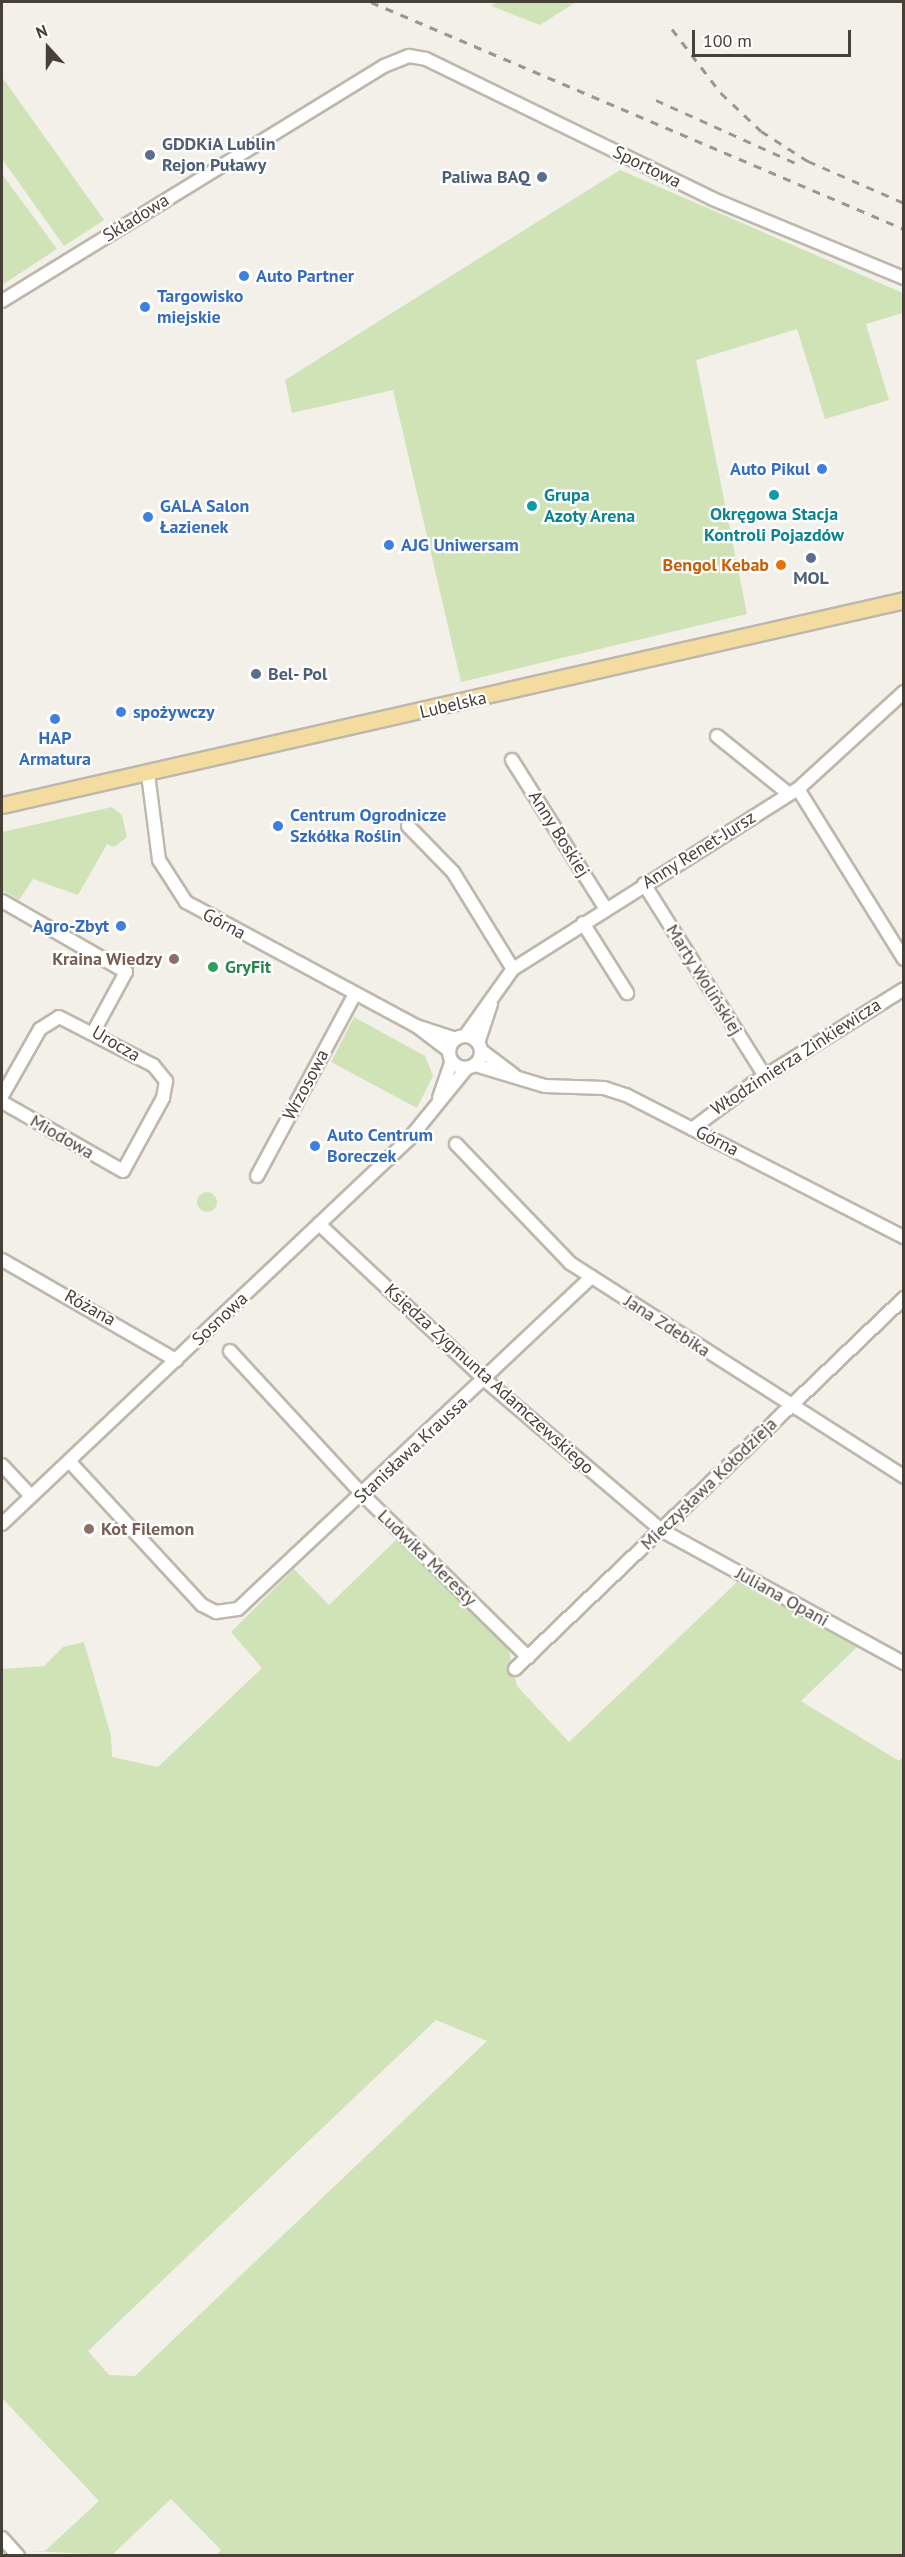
<!DOCTYPE html>
<meta charset="utf-8">
<style>
body{margin:0}
#map{position:relative;width:905px;height:2557px;overflow:hidden;background:#f3f0e9;font-family:"PT Sans",sans-serif}
div>[style]{position:absolute}
.green>*{inset:0;background:#cfe3b6}
.round{border-radius:50%}
.roads{filter:drop-shadow(2px 0 #bdb7ac) drop-shadow(-2px 0 #bdb7ac) drop-shadow(0 2px #bdb7ac) drop-shadow(0 -2px #bdb7ac)}
.minor>*{height:12px;margin:-6px;padding:0 6px;transform-origin:6px;border-radius:6px;background:#fff}
.minor>.ring{margin:-6px;padding:0;box-sizing:content-box;background:none;border:12px solid #fff;border-radius:50%}
.major>*{height:15px;margin:-7.5px;padding:0 7.5px;transform-origin:7.5px;border-radius:7.5px;background:#f4dca0}
.rail>*{height:3px;margin-top:-1.5px;transform-origin:0;background:repeating-linear-gradient(90deg,#979797 0 8px,transparent 0 16px)}
.dots>*{width:16px;height:16px;translate:-50% -50%;box-sizing:border-box;border:3px solid #fff;border-radius:50%}
span{translate:-50% -50%;white-space:nowrap;text-align:center;line-height:1.15;-webkit-text-stroke:4.5px #fff;paint-order:stroke}
.service-label{font-size:18px;color:#4e5e75;font-weight:700}
.left{translate:0 -50%;text-align:left}
.right{translate:-100% -50%;text-align:right}
.street-label{font-size:18px;color:#464038}
.shop-label{font-size:18px;color:#366cbe;font-weight:700}
.culture-label{font-size:18px;color:#0d838f;font-weight:700}
.food-label{font-size:18px;color:#c56008;font-weight:700}
.education-label{font-size:18px;color:#785e54;font-weight:700}
.leisure-label{font-size:18px;color:#27864d;font-weight:700}
.frame{position:absolute;inset:0;border:3px solid #464038;pointer-events:none}
.north{position:absolute;left:18px;top:18px;width:60px;height:60px;-webkit-text-stroke:4px #fff;paint-order:stroke;rotate:339deg;font-size:16px;font-weight:700;line-height:24px;text-align:center;color:#464038}
.north::after{content:'';display:block;margin:auto;width:21px;height:27px;background:#464038;clip-path:polygon(50% 0,100% 100%,50% 72%,0 100%)}
.scale{position:absolute;left:692px;top:30px;width:159px;height:27px;box-sizing:border-box;border:3px solid #464038;border-top:0;padding-left:8px;font-size:18px;line-height:21px;white-space:nowrap;color:#464038;-webkit-text-stroke:4px #fff;paint-order:stroke}
</style>
<div id="map">
<div class="green">
<i style="clip-path:polygon(497px 2px,576px 2px,540px 25px,491px 6px)"></i>
<i style="clip-path:polygon(2px 77px,104px 220px,64px 246px,2px 159px)"></i>
<i style="clip-path:polygon(620px 170px,903px 293px,903px 313px,866px 324px,889px 400px,825px 419px,797px 329px,696px 360px,747px 614px,461px 682px,393px 390px,292px 413px,285px 380px)"></i>
<i style="clip-path:polygon(2px 174px,57px 249px,2px 285px)"></i>
<i style="clip-path:polygon(112px 807px,122px 815px,127px 837px,114px 847px,107px 844px,78px 895px,33px 879px,19px 900px,2px 890px,2px 832px)"></i>
<i style="clip-path:polygon(354px 1017px,425px 1056px,433px 1076px,417px 1108px,331px 1062px)"></i>
<i class="round" style="left:197px;top:1192px;width:20px;height:20px"></i>
<i style="clip-path:polygon(evenodd,398px 1538px,509px 1650px,517px 1686px,569px 1742px,737px 1582px,857px 1647px,801px 1701px,899px 1761px,903px 1756px,903px 2555px,216px 2555px,221px 2550px,171px 2499px,112px 2555px,28px 2551px,45px 2551px,99px 2501px,2px 2398px,2px 1669px,44px 1666px,63px 1647px,84px 1642px,111px 1736px,112px 1757px,158px 1767px,262px 1668px,231px 1632px,294px 1569px,329px 1605px,398px 1538px,436px 2020px,487px 2041px,135px 2376px,109px 2375px,88px 2351px,436px 2020px)"></i>
</div>
<div class="roads">
<div class="minor">
<i style="left:2px;top:301px;width:448px;rotate:-31.6deg"></i>
<i style="left:384px;top:66px;width:27px;rotate:-22deg"></i>
<i style="left:409px;top:56px;width:17px;rotate:10deg"></i>
<i style="left:426px;top:59px;width:319px;rotate:26deg"></i>
<i style="left:713px;top:199px;width:207px;rotate:22.5deg"></i>
<i style="left:717px;top:736px;width:92px;rotate:38.9deg"></i>
<i style="left:512px;top:760px;width:176px;rotate:57.8deg"></i>
<i style="left:148px;top:774px;width:87px;rotate:82.7deg"></i>
<i style="left:159px;top:860px;width:50px;rotate:57.3deg"></i>
<i style="left:186px;top:902px;width:261px;rotate:28.3deg"></i>
<i style="left:416px;top:1026px;width:42px;rotate:18deg"></i>
<i style="left:798px;top:789px;width:200px;rotate:58.1deg"></i>
<i style="left:408px;top:826px;width:64px;rotate:45.6deg"></i>
<i style="left:453px;top:872px;width:114px;rotate:58.3deg"></i>
<i style="left:644px;top:884px;width:227px;rotate:57.8deg"></i>
<i style="left:2px;top:901px;width:143px;rotate:29.8deg"></i>
<i style="left:126px;top:972px;width:67px;rotate:118.5deg"></i>
<i style="left:583px;top:923px;width:83px;rotate:57.8deg"></i>
<i style="left:419px;top:1028px;width:38px;rotate:37deg"></i>
<i style="left:465px;top:1036px;width:82px;rotate:-54.4deg"></i>
<i style="left:513px;top:969px;width:337px;rotate:-32.3deg"></i>
<i style="left:798px;top:789px;width:144px;rotate:-42.5deg"></i>
<i class="ring" style="left:449px;top:1036px;width:20px;height:20px"></i>
<i style="left:478px;top:1043px;width:41px;rotate:-71.6deg"></i>
<i style="left:482px;top:1051px;width:40px;rotate:37deg"></i>
<i style="left:475px;top:1065px;width:73px;rotate:16.7deg"></i>
<i style="left:545px;top:1086px;width:59px;rotate:1.9deg"></i>
<i style="left:604px;top:1088px;width:23px;rotate:18deg"></i>
<i style="left:626px;top:1095px;width:312px;rotate:27.1deg"></i>
<i style="left:2px;top:1096px;width:77px;rotate:-60.4deg"></i>
<i style="left:40px;top:1029px;width:22px;rotate:-32deg"></i>
<i style="left:59px;top:1017px;width:106px;rotate:27.1deg"></i>
<i style="left:153px;top:1065px;width:21px;rotate:51deg"></i>
<i style="left:166px;top:1081px;width:17px;rotate:100deg"></i>
<i style="left:163px;top:1098px;width:83px;rotate:118.7deg"></i>
<i style="left:123px;top:1171px;width:139px;rotate:-150.3deg"></i>
<i style="left:439px;top:1098px;width:39px;rotate:-71deg"></i>
<i style="left:692px;top:1129px;width:75px;rotate:-36.9deg"></i>
<i style="left:752px;top:1084px;width:179px;rotate:-32deg"></i>
<i style="left:456px;top:1144px;width:165px;rotate:46.2deg"></i>
<i style="left:570px;top:1263px;width:397px;rotate:32.6deg"></i>
<i style="left:257px;top:1176px;width:207px;rotate:-61.7deg"></i>
<i style="left:319px;top:1224px;width:228px;rotate:43.2deg"></i>
<i style="left:485px;top:1380px;width:231px;rotate:40.4deg"></i>
<i style="left:661px;top:1530px;width:277px;rotate:28.7deg"></i>
<i style="left:2px;top:1260px;width:201px;rotate:29.9deg"></i>
<i style="left:230px;top:1351px;width:195px;rotate:47.3deg"></i>
<i style="left:362px;top:1494px;width:233px;rotate:44.5deg"></i>
<i style="left:69px;top:1461px;width:196px;rotate:47.3deg"></i>
<i style="left:202px;top:1605px;width:16px;rotate:27deg"></i>
<i style="left:216px;top:1612px;width:22px;rotate:-8deg"></i>
<i style="left:238px;top:1609px;width:485px;rotate:-43.2deg"></i>
<i style="left:2px;top:1465px;width:42px;rotate:46.9deg"></i>
<i style="left:2px;top:1524px;width:560px;rotate:-43.41deg"></i>
<i style="left:409px;top:1139px;width:92px;rotate:-50.8deg"></i>
<i style="left:515px;top:1669px;width:538px;rotate:-43.64deg"></i>
<i style="left:2px;top:2538px;width:24px;rotate:48deg"></i>
</div>
<div class="major">
<i style="left:2px;top:805px;width:925px;rotate:-12.8deg"></i>
</div>
</div>
<div class="rail">
<i style="left:371px;top:2px;width:579px;rotate:23.07deg"></i>
<i style="left:672px;top:29px;width:81px;rotate:52.6deg"></i>
<i style="left:721px;top:93px;width:55px;rotate:43.5deg"></i>
<i style="left:761px;top:131px;width:56px;rotate:32.6deg"></i>
<i style="left:808px;top:161px;width:105px;rotate:23.6deg"></i>
<i style="left:656px;top:100px;width:160px;rotate:24.3deg"></i>
</div>
<div class="dots">
<i style="left:150px;top:155px;background:#5c6f8a"></i>
<i style="left:542px;top:177px;background:#5c6f8a"></i>
<i style="left:244px;top:276px;background:#3f7fe0"></i>
<i style="left:145px;top:307px;background:#3f7fe0"></i>
<i style="left:822px;top:469px;background:#3f7fe0"></i>
<i style="left:774px;top:495px;background:#0f9aa8"></i>
<i style="left:532px;top:506px;background:#0f9aa8"></i>
<i style="left:148px;top:517px;background:#3f7fe0"></i>
<i style="left:389px;top:545px;background:#3f7fe0"></i>
<i style="left:811px;top:558px;background:#5c6f8a"></i>
<i style="left:781px;top:565px;background:#e8710a"></i>
<i style="left:256px;top:674px;background:#5c6f8a"></i>
<i style="left:121px;top:712px;background:#3f7fe0"></i>
<i style="left:55px;top:719px;background:#3f7fe0"></i>
<i style="left:278px;top:826px;background:#3f7fe0"></i>
<i style="left:121px;top:926px;background:#3f7fe0"></i>
<i style="left:174px;top:959px;background:#8d6e63"></i>
<i style="left:213px;top:967px;background:#2e9e5b"></i>
<i style="left:315px;top:1146px;background:#3f7fe0"></i>
<i style="left:89px;top:1529px;background:#8d6e63"></i>
</div>
<div class="service-label">
<span class="left" style="left:162px;top:155px">GDDKiA Lublin<br>Rejon Puławy</span>
<span class="right" style="left:530px;top:177px">Paliwa BAQ</span>
<span style="left:811px;top:578px">MOL</span>
<span class="left" style="left:268px;top:674px">Bel- Pol</span>
</div>
<div class="street-label">
<span style="left:647px;top:167px;rotate:26deg">Sportowa</span>
<span style="left:136px;top:218px;rotate:-32deg">Składowa</span>
<span style="left:453px;top:705px;rotate:-13deg">Lubelska</span>
<span style="left:559px;top:834px;rotate:58deg">Anny Boskiej</span>
<span style="left:699px;top:850px;rotate:-32deg">Anny Renet-Jursz</span>
<span style="left:224px;top:924px;rotate:28deg">Górna</span>
<span style="left:704px;top:980px;rotate:58deg">Marty Wolińskiej</span>
<span style="left:116px;top:1044px;rotate:30deg">Urocza</span>
<span style="left:796px;top:1057px;rotate:-33deg">Włodzimierza Zinkiewicza</span>
<span style="left:306px;top:1085px;rotate:-62deg">Wrzosowa</span>
<span style="left:62px;top:1137px;rotate:30deg">Miodowa</span>
<span style="left:717px;top:1141px;rotate:27deg">Górna</span>
<span style="left:90px;top:1308px;rotate:29deg">Różana</span>
<span style="left:220px;top:1319px;rotate:-43deg">Sosnowa</span>
<span style="left:667px;top:1326px;rotate:33deg">Jana Zdebika</span>
<span style="left:489px;top:1379px;rotate:42deg">Księdza Zygmunta Adamczewskiego</span>
<span style="left:411px;top:1450px;rotate:-43deg">Stanisława Kraussa</span>
<span style="left:709px;top:1484px;rotate:-44deg">Mieczysława Kołodzieja</span>
<span style="left:427px;top:1558px;rotate:44deg">Ludwika Meresty</span>
<span style="left:782px;top:1597px;rotate:29deg">Juliana Opani</span>
</div>
<div class="shop-label">
<span class="left" style="left:256px;top:276px">Auto Partner</span>
<span class="left" style="left:157px;top:307px">Targowisko<br>miejskie</span>
<span class="right" style="left:810px;top:469px">Auto Pikul</span>
<span class="left" style="left:160px;top:517px">GALA Salon<br>Łazienek</span>
<span class="left" style="left:401px;top:545px">AJG Uniwersam</span>
<span class="left" style="left:133px;top:712px">spożywczy</span>
<span style="left:55px;top:749px">HAP<br>Armatura</span>
<span class="left" style="left:290px;top:826px">Centrum Ogrodnicze<br>Szkółka Roślin</span>
<span class="right" style="left:109px;top:926px">Agro-Zbyt</span>
<span class="left" style="left:327px;top:1146px">Auto Centrum<br>Boreczek</span>
</div>
<div class="culture-label">
<span class="left" style="left:544px;top:506px">Grupa<br>Azoty Arena</span>
<span style="left:774px;top:525px">Okręgowa Stacja<br>Kontroli Pojazdów</span>
</div>
<div class="food-label">
<span class="right" style="left:769px;top:565px">Bengol Kebab</span>
</div>
<div class="education-label">
<span class="right" style="left:162px;top:959px">Kraina Wiedzy</span>
<span class="left" style="left:101px;top:1529px">Kot Filemon</span>
</div>
<div class="leisure-label">
<span class="left" style="left:225px;top:967px">GryFit</span>
</div>
<div class="frame"></div>
<div class="north">N</div>
<div class="scale">100 m</div>
</div>
